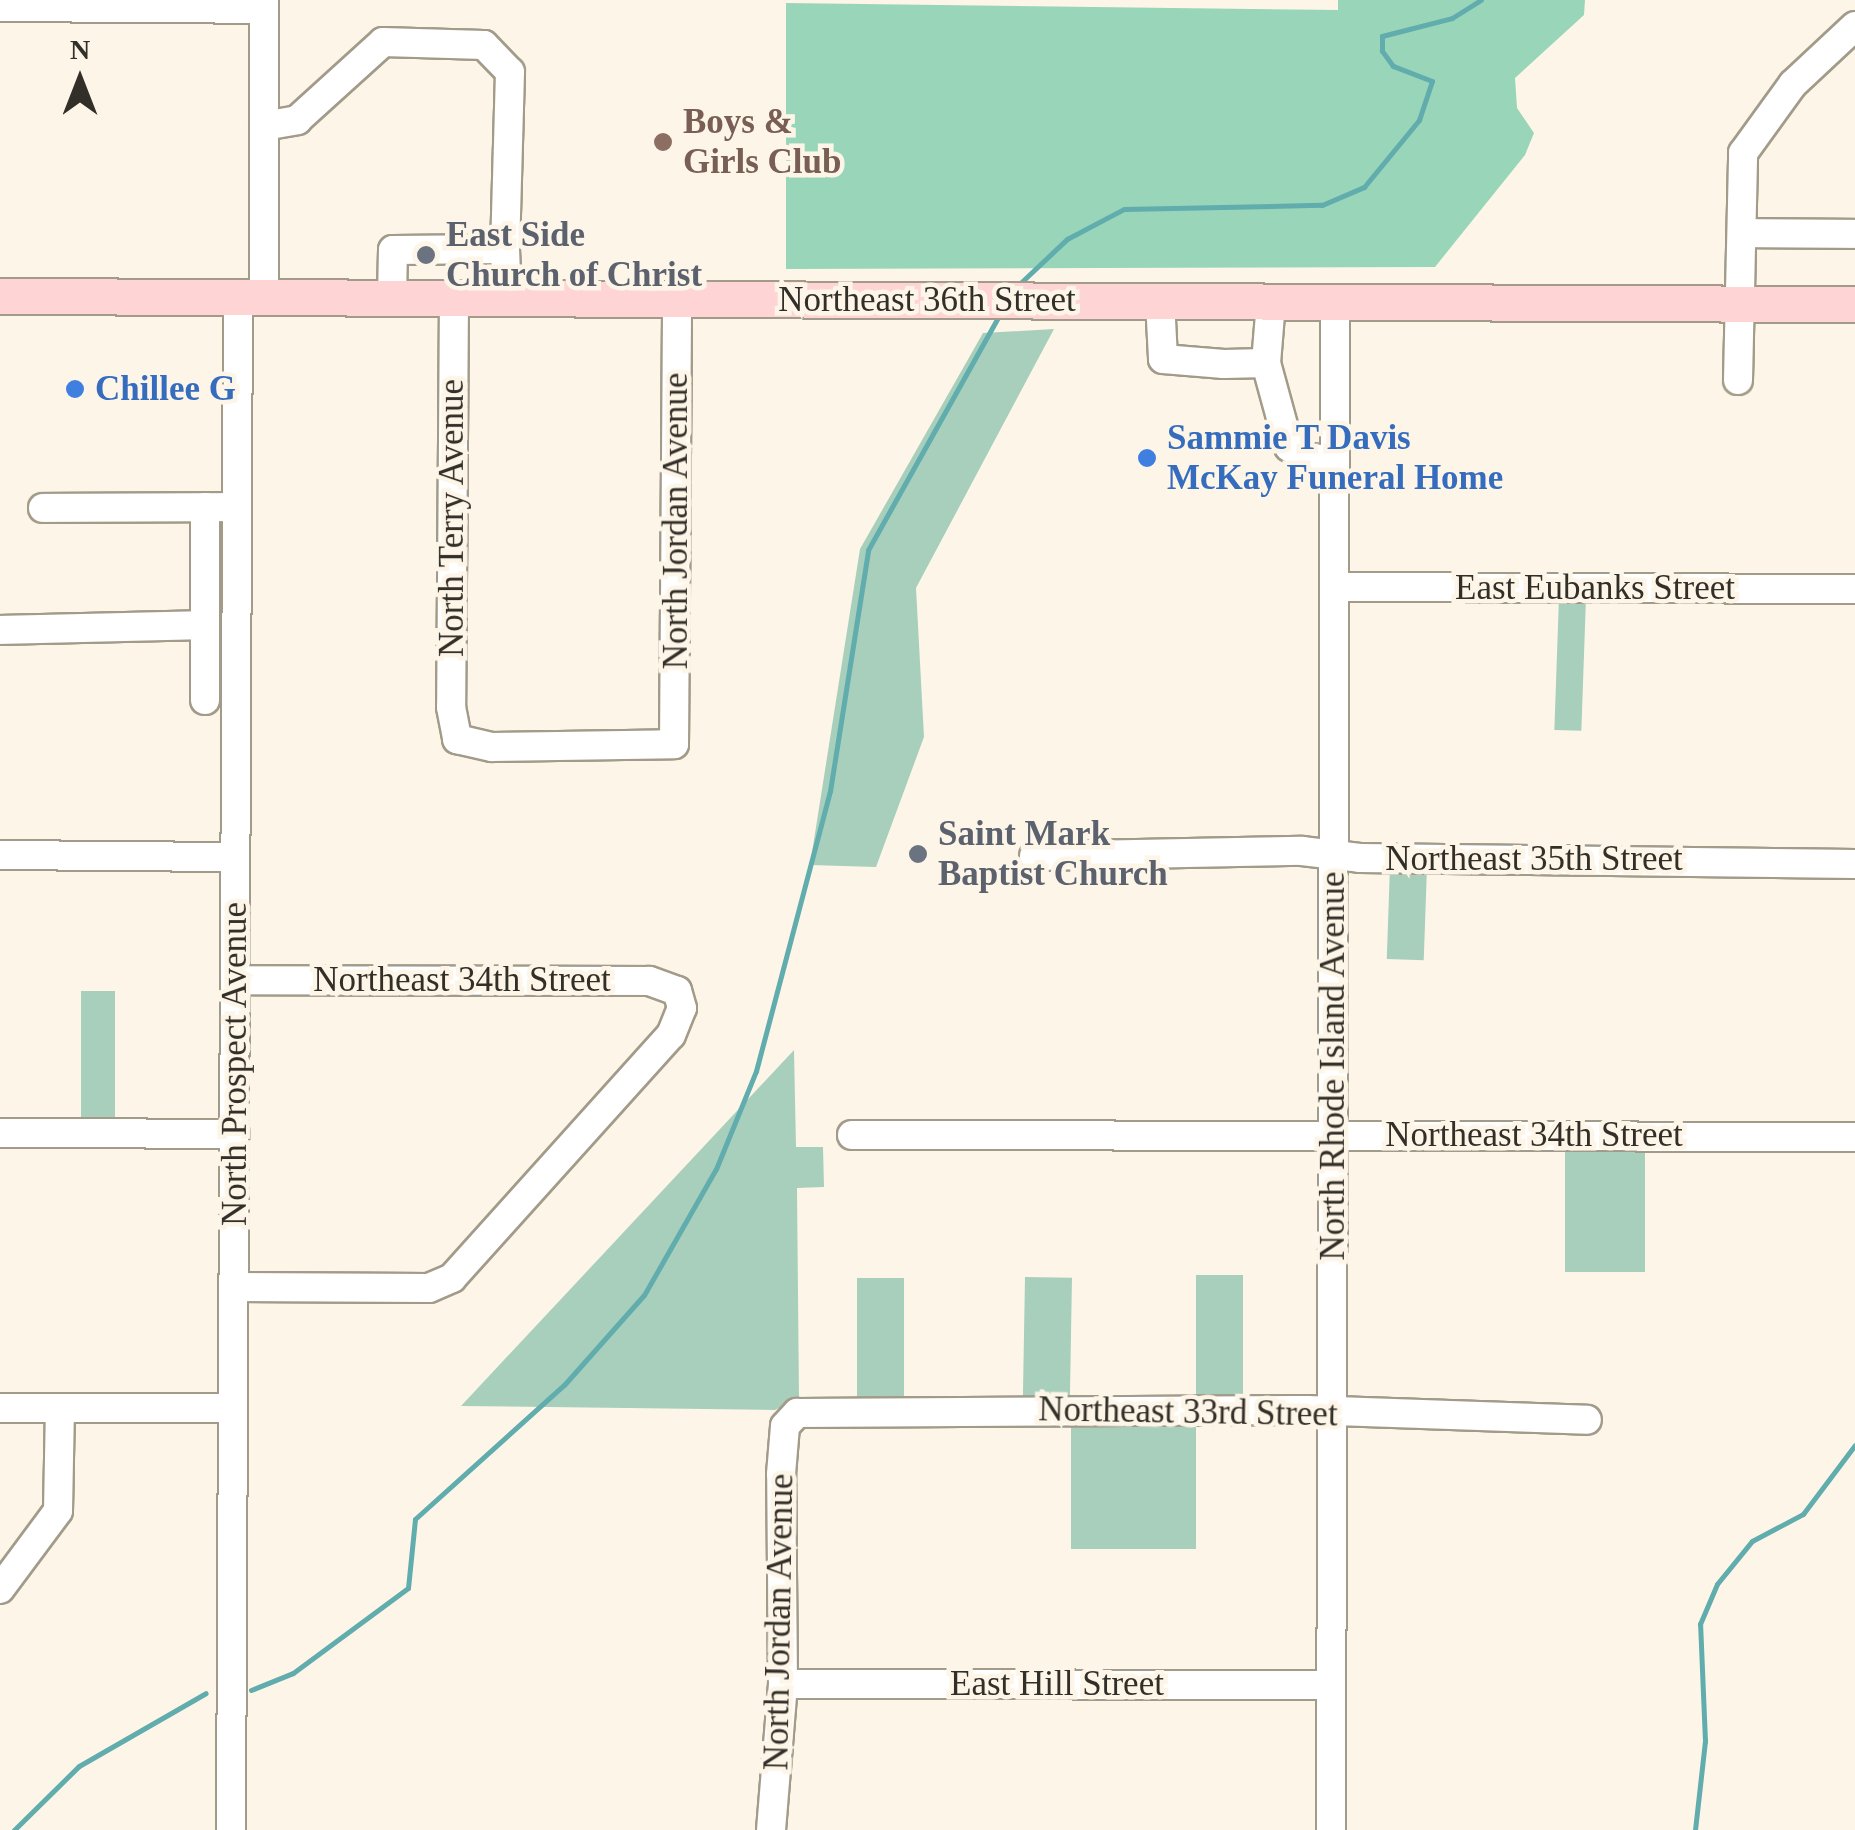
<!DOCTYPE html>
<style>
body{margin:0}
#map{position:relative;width:1855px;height:1830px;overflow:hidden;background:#fdf6e8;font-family:"Times New Roman",serif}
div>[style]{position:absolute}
.green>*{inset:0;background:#a8cfbc;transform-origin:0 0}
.forest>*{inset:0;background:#99d6b9}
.stream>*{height:5px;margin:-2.5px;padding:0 2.5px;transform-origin:2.5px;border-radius:2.5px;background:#61acad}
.roads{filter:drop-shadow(2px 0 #a39b8a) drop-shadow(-2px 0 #a39b8a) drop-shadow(0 2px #a39b8a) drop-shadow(0 -2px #a39b8a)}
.minor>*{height:28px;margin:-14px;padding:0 14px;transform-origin:14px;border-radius:14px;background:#fff}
.major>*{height:35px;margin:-17.5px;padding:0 17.5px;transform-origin:17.5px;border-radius:17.5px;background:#fed4d5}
.dots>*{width:28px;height:28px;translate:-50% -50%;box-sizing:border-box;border:5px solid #fdf6e8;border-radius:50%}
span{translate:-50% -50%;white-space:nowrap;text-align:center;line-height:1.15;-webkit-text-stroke:9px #fdf6e8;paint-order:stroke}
.education-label{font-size:35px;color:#785e54;font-weight:700}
.left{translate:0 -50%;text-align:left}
.worship-label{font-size:35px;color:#5b616d;font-weight:700}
.street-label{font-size:35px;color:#322e28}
.shop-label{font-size:35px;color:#366cbe;font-weight:700}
.north{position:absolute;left:30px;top:30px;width:100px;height:100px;-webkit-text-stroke:8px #fdf6e8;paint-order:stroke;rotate:0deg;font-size:28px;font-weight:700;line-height:40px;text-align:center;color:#322e28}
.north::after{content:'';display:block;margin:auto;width:35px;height:45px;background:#322e28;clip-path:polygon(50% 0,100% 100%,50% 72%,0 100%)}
</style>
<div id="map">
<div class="green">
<i style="clip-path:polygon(1054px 329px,916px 588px,924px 737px,876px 867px,810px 865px,860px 549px,983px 333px)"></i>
<i style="left:1559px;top:597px;width:27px;height:133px;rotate:2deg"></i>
<i style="left:1390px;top:866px;width:37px;height:93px;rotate:2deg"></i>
<i style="left:81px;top:991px;width:34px;height:135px"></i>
<i style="clip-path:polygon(794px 1050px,796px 1147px,823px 1147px,824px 1187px,797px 1188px,799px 1398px,775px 1410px,461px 1406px)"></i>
<i style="left:1565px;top:1146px;width:80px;height:126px"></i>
<i style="left:1196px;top:1275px;width:47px;height:125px"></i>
<i style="left:1025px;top:1277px;width:47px;height:122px;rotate:1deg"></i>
<i style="left:857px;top:1278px;width:47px;height:125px"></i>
<i style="left:1071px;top:1419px;width:125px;height:130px"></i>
</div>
<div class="forest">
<i style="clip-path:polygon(1338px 0,1585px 0,1584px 15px,1515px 78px,1517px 108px,1534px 133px,1525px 155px,1435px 267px,786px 269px,786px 3px,1338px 10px)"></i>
</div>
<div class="stream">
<i style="left:1014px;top:289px;width:73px;rotate:-43.3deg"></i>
<i style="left:1067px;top:239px;width:64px;rotate:-27.8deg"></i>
<i style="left:1124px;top:209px;width:198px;rotate:-1.2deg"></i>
<i style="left:1322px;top:205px;width:46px;rotate:-23.2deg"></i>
<i style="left:1364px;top:187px;width:87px;rotate:-50.6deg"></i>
<i style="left:1419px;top:120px;width:41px;rotate:-71.6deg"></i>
<i style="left:1432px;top:81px;width:42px;rotate:-159deg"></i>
<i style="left:1393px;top:66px;width:19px;rotate:-126deg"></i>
<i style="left:1382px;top:51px;width:15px;rotate:-90deg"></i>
<i style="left:1382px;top:36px;width:72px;rotate:-14.4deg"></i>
<i style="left:1452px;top:18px;width:34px;rotate:-32deg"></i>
<i style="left:251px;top:1690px;width:45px;rotate:-22deg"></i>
<i style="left:293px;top:1673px;width:143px;rotate:-36.5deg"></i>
<i style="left:408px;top:1588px;width:69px;rotate:-84.2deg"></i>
<i style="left:415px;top:1519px;width:200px;rotate:-42deg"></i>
<i style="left:564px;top:1385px;width:120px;rotate:-48.4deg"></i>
<i style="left:644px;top:1295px;width:145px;rotate:-60.3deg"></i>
<i style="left:716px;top:1169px;width:106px;rotate:-67.8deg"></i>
<i style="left:756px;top:1071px;width:290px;rotate:-75.2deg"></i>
<i style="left:830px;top:791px;width:244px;rotate:-81deg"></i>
<i style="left:868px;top:550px;width:268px;rotate:-60.8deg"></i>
<i style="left:14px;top:1830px;width:91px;rotate:-44.6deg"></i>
<i style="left:79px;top:1766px;width:146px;rotate:-29.9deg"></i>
<i style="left:1695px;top:1830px;width:90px;rotate:-83.6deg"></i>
<i style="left:1705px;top:1741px;width:117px;rotate:-92.4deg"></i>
<i style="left:1700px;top:1624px;width:43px;rotate:-67deg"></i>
<i style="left:1717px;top:1584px;width:55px;rotate:-50.9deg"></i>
<i style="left:1752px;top:1541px;width:58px;rotate:-27.9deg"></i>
<i style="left:1803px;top:1514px;width:86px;rotate:-53deg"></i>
</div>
<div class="roads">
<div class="minor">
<i style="left:264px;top:0;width:297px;rotate:90deg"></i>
<i style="left:0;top:7px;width:264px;rotate:0.4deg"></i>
<i style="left:264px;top:126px;width:34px;rotate:-10deg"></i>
<i style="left:297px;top:120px;width:116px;rotate:-42.2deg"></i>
<i style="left:383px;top:42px;width:101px;rotate:1.7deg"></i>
<i style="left:484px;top:45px;width:37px;rotate:46deg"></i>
<i style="left:510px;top:72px;width:177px;rotate:91.6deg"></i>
<i style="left:1743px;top:233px;width:112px;rotate:0.5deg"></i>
<i style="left:392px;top:297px;width:47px;rotate:-88.8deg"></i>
<i style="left:393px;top:250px;width:112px;rotate:-0.5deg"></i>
<i style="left:505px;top:249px;width:48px;rotate:87.6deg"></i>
<i style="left:454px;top:297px;width:410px;rotate:90.4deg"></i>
<i style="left:451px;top:707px;width:33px;rotate:79deg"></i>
<i style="left:457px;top:739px;width:36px;rotate:13deg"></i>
<i style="left:492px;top:747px;width:182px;rotate:-0.9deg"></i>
<i style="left:674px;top:744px;width:446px;rotate:-89.6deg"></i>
<i style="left:1160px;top:301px;width:58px;rotate:87deg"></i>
<i style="left:1163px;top:359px;width:61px;rotate:4.7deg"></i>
<i style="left:1224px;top:364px;width:42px;rotate:-1.4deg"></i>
<i style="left:1266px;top:363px;width:61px;rotate:-85.3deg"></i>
<i style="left:1266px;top:363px;width:87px;rotate:74.7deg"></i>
<i style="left:1289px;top:447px;width:22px;rotate:30deg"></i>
<i style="left:1308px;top:458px;width:27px;rotate:4deg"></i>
<i style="left:1738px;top:380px;width:227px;rotate:-88.7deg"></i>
<i style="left:1743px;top:153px;width:85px;rotate:-54.1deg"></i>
<i style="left:1793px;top:84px;width:85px;rotate:-43.1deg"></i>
<i style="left:205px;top:507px;width:193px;rotate:90deg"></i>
<i style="left:43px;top:508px;width:194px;rotate:-0.3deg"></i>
<i style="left:1335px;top:587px;width:520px;rotate:0.22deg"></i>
<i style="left:0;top:630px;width:205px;rotate:-1.4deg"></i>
<i style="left:0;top:855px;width:235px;rotate:0.5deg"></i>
<i style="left:1034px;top:856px;width:268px;rotate:-1.1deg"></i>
<i style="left:1302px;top:851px;width:58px;rotate:6.9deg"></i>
<i style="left:1360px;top:858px;width:495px;rotate:0.7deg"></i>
<i style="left:0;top:1133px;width:235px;rotate:0.2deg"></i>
<i style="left:852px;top:1135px;width:1003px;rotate:0.11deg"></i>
<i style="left:234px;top:1287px;width:195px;rotate:0.3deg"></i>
<i style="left:429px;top:1288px;width:25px;rotate:-23deg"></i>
<i style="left:452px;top:1278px;width:327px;rotate:-48deg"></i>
<i style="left:671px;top:1035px;width:29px;rotate:-68deg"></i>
<i style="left:682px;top:1008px;width:18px;rotate:-106deg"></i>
<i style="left:677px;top:991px;width:30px;rotate:-160deg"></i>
<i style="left:649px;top:981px;width:413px;rotate:-179.9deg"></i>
<i style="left:0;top:1408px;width:233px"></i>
<i style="left:0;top:1589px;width:97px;rotate:-53.4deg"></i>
<i style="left:58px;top:1511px;width:103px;rotate:-88.9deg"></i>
<i style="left:783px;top:1684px;width:548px;rotate:0.1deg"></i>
<i style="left:231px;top:1830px;width:1533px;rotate:-89.74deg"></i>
<i style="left:771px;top:1830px;width:146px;rotate:-85.3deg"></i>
<i style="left:783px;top:1684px;width:210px;rotate:-90.5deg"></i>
<i style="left:781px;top:1474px;width:48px;rotate:-85.2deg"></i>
<i style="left:785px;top:1426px;width:18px;rotate:-47deg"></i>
<i style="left:797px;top:1413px;width:510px;rotate:-0.34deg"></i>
<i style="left:1307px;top:1410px;width:280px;rotate:2deg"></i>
<i style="left:1331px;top:1830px;width:1528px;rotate:-89.85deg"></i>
</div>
<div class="major">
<i style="left:0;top:296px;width:1855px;rotate:0.25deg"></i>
</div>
</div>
<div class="dots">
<i style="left:663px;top:142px;background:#8d6e63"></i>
<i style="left:426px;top:255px;background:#6b7280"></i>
<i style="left:75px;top:389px;background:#3f7fe0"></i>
<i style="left:1147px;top:458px;background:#3f7fe0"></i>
<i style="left:918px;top:854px;background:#6b7280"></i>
</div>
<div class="education-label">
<span class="left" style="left:683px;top:142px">Boys &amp;<br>Girls Club</span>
</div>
<div class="worship-label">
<span class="left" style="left:446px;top:255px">East Side<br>Church of Christ</span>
<span class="left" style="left:938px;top:854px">Saint Mark<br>Baptist Church</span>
</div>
<div class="street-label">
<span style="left:927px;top:300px">Northeast 36th Street</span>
<span style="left:452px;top:518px;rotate:-90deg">North Terry Avenue</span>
<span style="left:676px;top:521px;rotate:-90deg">North Jordan Avenue</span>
<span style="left:1595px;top:588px">East Eubanks Street</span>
<span style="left:1534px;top:859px">Northeast 35th Street</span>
<span style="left:462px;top:980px">Northeast 34th Street</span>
<span style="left:235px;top:1064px;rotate:-90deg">North Prospect Avenue</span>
<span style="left:1333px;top:1066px;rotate:-90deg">North Rhode Island Avenue</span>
<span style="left:1534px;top:1135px">Northeast 34th Street</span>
<span style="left:1188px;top:1412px;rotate:1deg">Northeast 33rd Street</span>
<span style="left:779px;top:1622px;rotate:-89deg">North Jordan Avenue</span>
<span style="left:1057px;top:1684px">East Hill Street</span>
</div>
<div class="shop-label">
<span class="left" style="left:95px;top:389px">Chillee G</span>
<span class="left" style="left:1167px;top:458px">Sammie T Davis<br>McKay Funeral Home</span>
</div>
<div class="north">N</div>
</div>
